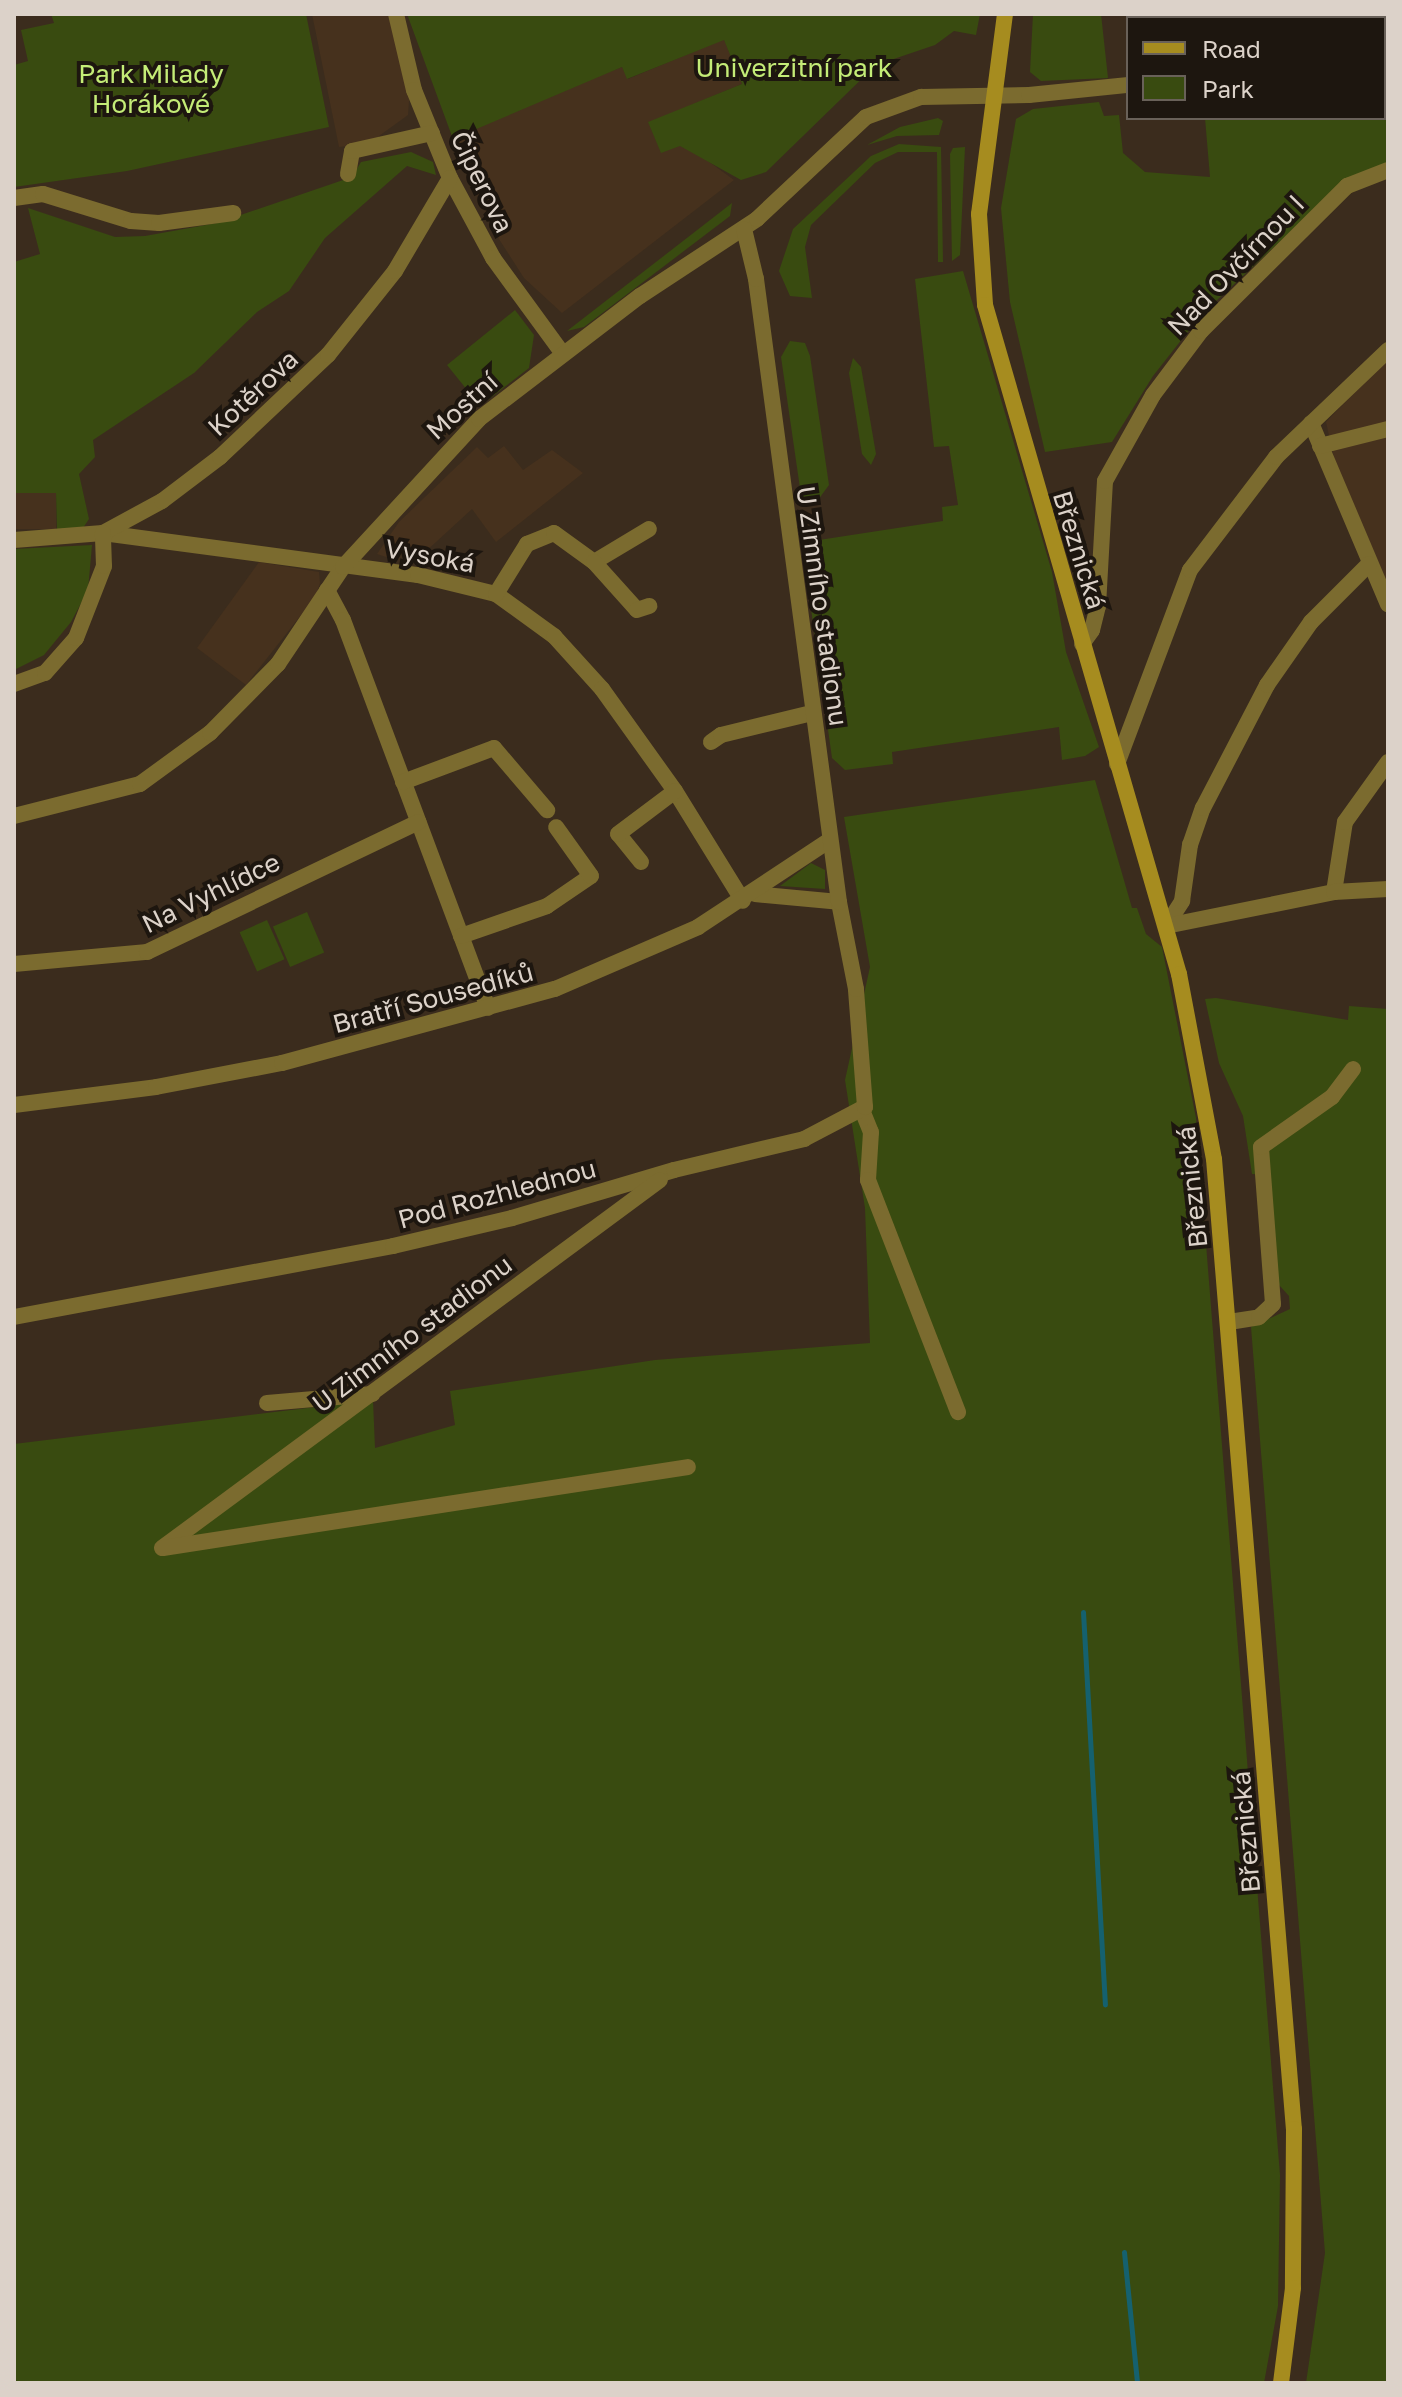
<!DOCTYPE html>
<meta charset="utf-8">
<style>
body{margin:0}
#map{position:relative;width:1402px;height:2397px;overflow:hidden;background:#3b2c1d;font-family:"Golos Text",sans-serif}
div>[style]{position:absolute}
.built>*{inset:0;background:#46311d;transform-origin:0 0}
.green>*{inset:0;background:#394b10;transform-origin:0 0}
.stream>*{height:5px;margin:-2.5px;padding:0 2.5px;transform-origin:2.5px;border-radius:2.5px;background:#15616f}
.minor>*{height:16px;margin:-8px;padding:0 8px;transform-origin:8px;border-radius:8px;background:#7b6b2f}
.secondary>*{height:16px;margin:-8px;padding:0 8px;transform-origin:8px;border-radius:8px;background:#a68c1f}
span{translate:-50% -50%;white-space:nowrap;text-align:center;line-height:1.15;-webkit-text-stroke:8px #1d160f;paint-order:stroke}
.park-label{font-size:26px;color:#c4ec77}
.street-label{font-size:26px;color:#dcd2c9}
.frame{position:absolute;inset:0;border:16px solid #dcd2c9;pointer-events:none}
.legend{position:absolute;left:1126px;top:16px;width:260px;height:104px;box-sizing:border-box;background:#1d160f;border:2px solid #696159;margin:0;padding:10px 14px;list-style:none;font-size:24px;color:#dcd2c9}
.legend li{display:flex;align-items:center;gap:16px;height:40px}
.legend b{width:40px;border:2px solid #696159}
</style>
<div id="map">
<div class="built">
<i style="clip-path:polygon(312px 14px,388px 14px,410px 87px,408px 115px,379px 136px,380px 142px,339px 147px)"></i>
<i style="clip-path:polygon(724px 39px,742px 84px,653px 121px,734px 180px,562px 313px,524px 278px,497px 236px,453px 139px,504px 113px,622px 67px,628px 79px)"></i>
<i style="clip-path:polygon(1388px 358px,1388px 585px,1336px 467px,1326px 422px)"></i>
<i style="clip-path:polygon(504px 446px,523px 470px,552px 450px,583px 473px,496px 542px,472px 509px,423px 554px,413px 549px,392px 559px,377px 554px,399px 522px,477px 447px,488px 458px)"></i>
<i style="left:14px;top:493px;width:42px;height:36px"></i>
<i style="clip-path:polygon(259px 562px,319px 572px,320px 583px,316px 596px,246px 685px,197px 648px)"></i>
</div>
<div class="green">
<i style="clip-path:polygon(51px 14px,306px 14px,329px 127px,127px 171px,14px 187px,14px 65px,28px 61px,21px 30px,54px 23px)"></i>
<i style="clip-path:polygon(407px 14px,980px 14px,976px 35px,954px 31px,935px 45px,876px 65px,766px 172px,741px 180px,680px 146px,661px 153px,648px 122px,742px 84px,724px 40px,627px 79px,622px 67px,453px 139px)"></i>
<i style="clip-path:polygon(1033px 14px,1101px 14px,1108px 78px,1041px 81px,1030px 72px)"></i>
<i style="clip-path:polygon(1388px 83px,1388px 175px,1318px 206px,1201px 315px,1153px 376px,1112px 442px,1045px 452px,1010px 302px,1001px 208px,1016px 119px,1033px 109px,1099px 102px,1104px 116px,1119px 115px,1123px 153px,1145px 172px,1210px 177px,1205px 118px,1384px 118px)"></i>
<i style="clip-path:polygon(938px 118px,943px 121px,939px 135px,897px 136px,867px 145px,900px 127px)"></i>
<i style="clip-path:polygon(899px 144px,941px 147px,943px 262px,938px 262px,937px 152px,898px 152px,875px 163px,811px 225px,805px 247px,812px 298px,790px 296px,779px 271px,793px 229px,871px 156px)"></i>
<i style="clip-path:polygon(965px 147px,960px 255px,952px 261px,950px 154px,953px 148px)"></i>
<i style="clip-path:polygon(411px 152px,433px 162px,436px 175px,407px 166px,325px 238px,289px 291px,257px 312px,194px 373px,93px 440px,95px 457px,79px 474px,89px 519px,83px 528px,57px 530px,56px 493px,14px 493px,14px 262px,40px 254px,28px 208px,115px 237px,145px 236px,217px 223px,352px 177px,361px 162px)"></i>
<i style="clip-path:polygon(732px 203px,730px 216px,584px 327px,567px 331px)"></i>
<i style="clip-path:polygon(963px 271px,1052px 572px,1066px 652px,1099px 747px,1085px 756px,1062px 760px,1059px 727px,892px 752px,893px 764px,845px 770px,832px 758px,804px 559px,819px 540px,943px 521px,942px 507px,958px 505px,949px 446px,934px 447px,915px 279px)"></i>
<i style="clip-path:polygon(515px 310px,534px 335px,529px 368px,480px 406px,447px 365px)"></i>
<i style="clip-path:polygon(790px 341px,805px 343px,810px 356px,829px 485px,818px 500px,807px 501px,801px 495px,781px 357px)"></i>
<i style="clip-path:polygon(853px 358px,861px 367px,876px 454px,871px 465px,862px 454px,849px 373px)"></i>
<i style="clip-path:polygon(92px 545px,88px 590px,71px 622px,44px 655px,14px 670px,14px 549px)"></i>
<i style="clip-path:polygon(1095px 780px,1132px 908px,1137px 908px,1146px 934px,1162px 947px,1196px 1118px,1280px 2175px,1278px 2306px,1264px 2383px,14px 2383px,14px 1444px,373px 1400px,375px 1448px,455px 1425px,450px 1391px,655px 1360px,870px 1343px,865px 1208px,845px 1080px,870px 967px,844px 817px)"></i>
<i style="clip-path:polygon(811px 863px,825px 870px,825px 889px,780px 886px)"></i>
<i style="left:307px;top:912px;width:44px;height:37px;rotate:67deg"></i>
<i style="left:267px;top:920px;width:43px;height:30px;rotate:66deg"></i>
<i style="clip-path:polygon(1216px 998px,1348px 1020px,1349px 1006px,1388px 1009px,1388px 2383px,1306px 2383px,1325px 2253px,1251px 1327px,1290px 1309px,1289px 1296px,1279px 1285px,1266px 1175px,1252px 1174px,1243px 1116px,1219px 1063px,1205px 999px)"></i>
</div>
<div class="stream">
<i style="left:1083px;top:1612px;width:393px;rotate:86.8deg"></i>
<i style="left:1124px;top:2252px;width:132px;rotate:84.3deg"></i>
</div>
<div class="minor">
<i style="left:396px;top:14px;width:78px;rotate:76.7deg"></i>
<i style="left:414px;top:90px;width:95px;rotate:67.8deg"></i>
<i style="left:450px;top:178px;width:91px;rotate:61.7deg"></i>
<i style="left:493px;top:258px;width:119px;rotate:53.9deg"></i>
<i style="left:1384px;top:38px;width:4px;rotate:-14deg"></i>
<i style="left:348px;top:174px;width:23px;rotate:-80deg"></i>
<i style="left:352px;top:151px;width:82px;rotate:-12.7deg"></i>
<i style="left:14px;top:198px;width:29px;rotate:-8deg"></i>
<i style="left:43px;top:194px;width:92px;rotate:17.1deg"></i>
<i style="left:131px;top:221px;width:28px;rotate:4deg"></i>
<i style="left:159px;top:223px;width:75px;rotate:-7.7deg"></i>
<i style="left:1311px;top:423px;width:197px;rotate:67deg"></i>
<i style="left:1320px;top:446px;width:70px;rotate:-14deg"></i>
<i style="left:103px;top:533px;width:318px;rotate:7.6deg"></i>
<i style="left:418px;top:575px;width:80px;rotate:13.7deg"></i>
<i style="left:496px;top:594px;width:72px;rotate:35.9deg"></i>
<i style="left:554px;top:636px;width:72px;rotate:47.8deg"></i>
<i style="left:602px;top:689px;width:125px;rotate:54.4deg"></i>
<i style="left:675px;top:791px;width:129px;rotate:58.3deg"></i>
<i style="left:14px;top:540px;width:89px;rotate:-4.5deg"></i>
<i style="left:103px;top:533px;width:67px;rotate:-28.5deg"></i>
<i style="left:162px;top:501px;width:73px;rotate:-37.2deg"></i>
<i style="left:220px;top:457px;width:149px;rotate:-43.4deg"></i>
<i style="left:328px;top:355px;width:107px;rotate:-51.4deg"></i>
<i style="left:395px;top:271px;width:108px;rotate:-59.4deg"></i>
<i style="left:594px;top:562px;width:64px;rotate:-31deg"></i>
<i style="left:327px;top:590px;width:34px;rotate:62deg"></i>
<i style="left:343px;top:620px;width:414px;rotate:69.5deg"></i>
<i style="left:496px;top:594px;width:59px;rotate:-58.2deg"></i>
<i style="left:527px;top:544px;width:29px;rotate:-22deg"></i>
<i style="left:554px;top:533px;width:49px;rotate:35.9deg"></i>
<i style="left:594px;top:562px;width:64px;rotate:48.1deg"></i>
<i style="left:637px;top:610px;width:13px;rotate:-18deg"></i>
<i style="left:1082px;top:644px;width:17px;rotate:-54deg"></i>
<i style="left:1092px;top:630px;width:25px;rotate:-76deg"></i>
<i style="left:1098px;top:606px;width:125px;rotate:-86.8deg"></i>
<i style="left:1105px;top:481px;width:98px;rotate:-60.8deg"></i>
<i style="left:1153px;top:395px;width:80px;rotate:-53.1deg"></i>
<i style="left:1201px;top:331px;width:206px;rotate:-44.8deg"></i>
<i style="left:1347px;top:186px;width:44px;rotate:-21.3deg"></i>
<i style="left:14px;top:684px;width:33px;rotate:-20deg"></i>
<i style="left:45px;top:673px;width:47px;rotate:-48.5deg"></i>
<i style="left:76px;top:638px;width:77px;rotate:-68.7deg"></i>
<i style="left:104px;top:566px;width:33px;rotate:-92deg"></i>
<i style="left:711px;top:742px;width:12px;rotate:-35deg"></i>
<i style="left:721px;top:735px;width:94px;rotate:-13.6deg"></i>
<i style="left:1117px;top:764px;width:207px;rotate:-69.4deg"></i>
<i style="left:1190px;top:570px;width:142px;rotate:-52.7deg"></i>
<i style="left:1276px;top:457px;width:155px;rotate:-43.7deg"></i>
<i style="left:403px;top:782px;width:97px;rotate:-20.5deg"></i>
<i style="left:494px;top:748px;width:82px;rotate:49.5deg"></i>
<i style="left:14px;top:816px;width:130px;rotate:-14.3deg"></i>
<i style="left:140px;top:784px;width:87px;rotate:-36.1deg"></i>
<i style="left:210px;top:733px;width:97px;rotate:-45.4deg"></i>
<i style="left:278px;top:664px;width:117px;rotate:-56.2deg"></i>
<i style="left:343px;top:567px;width:201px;rotate:-47.4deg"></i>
<i style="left:479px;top:419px;width:203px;rotate:-37.4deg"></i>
<i style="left:640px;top:296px;width:140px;rotate:-33.3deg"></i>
<i style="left:757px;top:219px;width:149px;rotate:-43.1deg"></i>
<i style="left:866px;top:117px;width:59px;rotate:-20deg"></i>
<i style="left:921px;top:97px;width:108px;rotate:-1.1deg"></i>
<i style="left:1029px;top:95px;width:100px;rotate:-5.8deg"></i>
<i style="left:641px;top:862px;width:36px;rotate:-129deg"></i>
<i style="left:618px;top:834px;width:71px;rotate:-37deg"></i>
<i style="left:1334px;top:892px;width:71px;rotate:-81.1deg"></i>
<i style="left:1345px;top:822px;width:74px;rotate:-54.4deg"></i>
<i style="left:755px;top:894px;width:84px;rotate:5.4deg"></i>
<i style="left:1166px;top:926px;width:30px;rotate:-57deg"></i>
<i style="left:1182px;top:901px;width:57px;rotate:-81.9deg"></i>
<i style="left:1190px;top:845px;width:39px;rotate:-71deg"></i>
<i style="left:1203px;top:808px;width:139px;rotate:-62.5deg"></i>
<i style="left:1267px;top:685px;width:77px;rotate:-55.1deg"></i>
<i style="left:1311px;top:622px;width:82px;rotate:-45deg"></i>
<i style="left:1166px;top:926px;width:171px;rotate:-11.4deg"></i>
<i style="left:1334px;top:892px;width:54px;rotate:-3.2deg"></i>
<i style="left:461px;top:936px;width:91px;rotate:-19.2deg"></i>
<i style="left:547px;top:906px;width:53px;rotate:-34.3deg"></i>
<i style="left:591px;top:876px;width:60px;rotate:-125.5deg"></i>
<i style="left:14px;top:964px;width:134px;rotate:-5.2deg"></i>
<i style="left:147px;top:952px;width:301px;rotate:-25.6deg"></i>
<i style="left:14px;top:1105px;width:143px;rotate:-7.2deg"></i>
<i style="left:156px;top:1087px;width:128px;rotate:-10.8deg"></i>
<i style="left:282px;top:1063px;width:283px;rotate:-15.2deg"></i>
<i style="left:555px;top:989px;width:156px;rotate:-23.4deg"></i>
<i style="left:698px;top:927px;width:158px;rotate:-33.4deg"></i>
<i style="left:862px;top:1110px;width:24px;rotate:68deg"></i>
<i style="left:871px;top:1132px;width:48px;rotate:93.6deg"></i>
<i style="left:868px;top:1180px;width:249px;rotate:68.8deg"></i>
<i style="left:14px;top:1317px;width:386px;rotate:-10.6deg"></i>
<i style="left:393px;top:1246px;width:122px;rotate:-13.2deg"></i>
<i style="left:512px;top:1218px;width:169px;rotate:-16.5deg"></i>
<i style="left:674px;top:1170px;width:134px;rotate:-13.4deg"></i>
<i style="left:804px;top:1139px;width:69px;rotate:-27.7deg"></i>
<i style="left:865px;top:1107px;width:118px;rotate:-94.4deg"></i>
<i style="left:856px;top:989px;width:89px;rotate:-101.1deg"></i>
<i style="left:839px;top:902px;width:629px;rotate:-97.59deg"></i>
<i style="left:756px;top:279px;width:51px;rotate:-103.5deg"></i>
<i style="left:1229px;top:1322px;width:30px;rotate:-9deg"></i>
<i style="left:1259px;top:1317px;width:19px;rotate:-43deg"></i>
<i style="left:1273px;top:1304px;width:157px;rotate:-94.4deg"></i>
<i style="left:1261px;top:1147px;width:87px;rotate:-35.2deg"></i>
<i style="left:1332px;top:1097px;width:35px;rotate:-53deg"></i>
<i style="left:267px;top:1403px;width:106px;rotate:-4.9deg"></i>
<i style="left:162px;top:1548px;width:619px;rotate:-36.46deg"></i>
<i style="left:163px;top:1548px;width:531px;rotate:-8.77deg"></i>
</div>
<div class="secondary">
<i style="left:1005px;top:14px;width:202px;rotate:97.4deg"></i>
<i style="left:979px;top:214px;width:91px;rotate:86.2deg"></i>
<i style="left:985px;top:305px;width:697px;rotate:73.83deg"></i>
<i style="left:1179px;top:974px;width:188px;rotate:79.3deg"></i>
<i style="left:1214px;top:1159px;width:973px;rotate:85.29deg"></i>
<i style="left:1294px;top:2129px;width:159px;rotate:90.4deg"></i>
<i style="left:1293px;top:2288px;width:96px;rotate:97.2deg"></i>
</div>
<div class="park-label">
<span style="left:794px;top:68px">Univerzitní park</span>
<span style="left:151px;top:89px">Park Milady<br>Horákové</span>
</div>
<div class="street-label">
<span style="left:482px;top:182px;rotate:64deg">Čiperova</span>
<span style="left:1236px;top:265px;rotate:-46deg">Nad Ovčírnou I</span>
<span style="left:253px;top:393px;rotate:-43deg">Kotěrova</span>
<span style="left:462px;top:406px;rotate:-42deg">Mostní</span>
<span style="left:1079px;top:550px;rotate:73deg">Březnická</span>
<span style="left:430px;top:556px;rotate:10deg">Vysoká</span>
<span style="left:822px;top:606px;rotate:82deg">U Zimního stadionu</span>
<span style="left:211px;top:893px;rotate:-26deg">Na Vyhlídce</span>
<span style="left:433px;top:998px;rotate:-15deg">Bratří Sousedíků</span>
<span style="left:1192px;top:1187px;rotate:-96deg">Březnická</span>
<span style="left:497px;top:1194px;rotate:-15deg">Pod Rozhlednou</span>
<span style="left:412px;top:1334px;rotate:-37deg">U Zimního stadionu</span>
<span style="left:1246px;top:1832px;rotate:-95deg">Březnická</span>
</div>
<div class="frame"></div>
<ul class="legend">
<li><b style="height:10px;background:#a68c1f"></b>Road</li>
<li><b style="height:22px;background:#394b10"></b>Park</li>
</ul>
</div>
